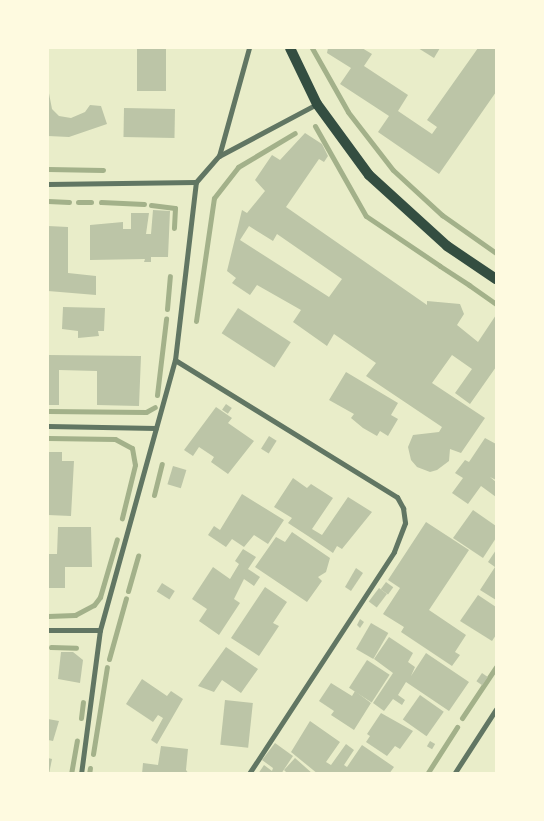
<!DOCTYPE html>
<style>
body{margin:0}
#map{position:relative;width:544px;height:821px;overflow:hidden;background:#e9edc9;font-family:"Fira Sans Condensed",sans-serif}
div>[style]{position:absolute}
.stream>*{height:5px;margin:-2.5px;padding:0 2.5px;transform-origin:2.5px;border-radius:2.5px;background:#a3b18a}
.building>*{inset:0;background:#bcc5a7;transform-origin:0 0}
.minor>*{height:5px;margin:-2.5px;padding:0 2.5px;transform-origin:2.5px;border-radius:2.5px;background:#617663}
.secondary>*{height:10px;margin:-5px;padding:0 5px;transform-origin:5px;border-radius:5px;background:#344e41}
span{translate:-50% -50%;white-space:nowrap;text-align:center;line-height:1.15;-webkit-text-stroke:5px #fefae0;paint-order:stroke}
.frame{position:absolute;inset:0;border:49px solid #fefae0;pointer-events:none}
</style>
<div id="map">
<div class="stream">
<i style="left:312px;top:48px;width:73px;rotate:60.6deg"></i>
<i style="left:348px;top:112px;width:73px;rotate:52.2deg"></i>
<i style="left:393px;top:170px;width:67px;rotate:42.6deg"></i>
<i style="left:442px;top:215px;width:66px;rotate:35.1deg"></i>
<i style="left:315px;top:126px;width:103px;rotate:60.5deg"></i>
<i style="left:366px;top:216px;width:89px;rotate:34deg"></i>
<i style="left:48px;top:169px;width:55px;rotate:1deg"></i>
<i style="left:48px;top:201px;width:21px;rotate:3deg"></i>
<i style="left:78px;top:202px;width:13px"></i>
<i style="left:101px;top:202px;width:43px;rotate:2.7deg"></i>
<i style="left:151px;top:205px;width:24px;rotate:7deg"></i>
<i style="left:175px;top:208px;width:20px;rotate:93deg"></i>
<i style="left:440px;top:266px;width:35px;rotate:33deg"></i>
<i style="left:469px;top:285px;width:33px;rotate:35deg"></i>
<i style="left:167px;top:309px;width:33px;rotate:-85deg"></i>
<i style="left:196px;top:321px;width:124px;rotate:-81.7deg"></i>
<i style="left:214px;top:198px;width:39px;rotate:-52deg"></i>
<i style="left:238px;top:167px;width:66px;rotate:-30.8deg"></i>
<i style="left:157px;top:395px;width:77px;rotate:-83.2deg"></i>
<i style="left:48px;top:411px;width:98px;rotate:0.6deg"></i>
<i style="left:146px;top:412px;width:10px;rotate:-29deg"></i>
<i style="left:48px;top:438px;width:67px;rotate:0.9deg"></i>
<i style="left:115px;top:439px;width:19px;rotate:28deg"></i>
<i style="left:132px;top:448px;width:17px;rotate:80deg"></i>
<i style="left:135px;top:465px;width:55px;rotate:103.8deg"></i>
<i style="left:154px;top:495px;width:32px;rotate:-76deg"></i>
<i style="left:128px;top:591px;width:37px;rotate:-74deg"></i>
<i style="left:48px;top:616px;width:27px;rotate:-2deg"></i>
<i style="left:75px;top:615px;width:21px;rotate:-28deg"></i>
<i style="left:94px;top:605px;width:10px;rotate:-53deg"></i>
<i style="left:100px;top:597px;width:60px;rotate:-73.7deg"></i>
<i style="left:51px;top:647px;width:25px;rotate:2deg"></i>
<i style="left:109px;top:659px;width:63px;rotate:-74.4deg"></i>
<i style="left:81px;top:718px;width:16px;rotate:-83deg"></i>
<i style="left:462px;top:718px;width:61px;rotate:-56.3deg"></i>
<i style="left:93px;top:754px;width:88px;rotate:-80.9deg"></i>
<i style="left:71px;top:774px;width:34px;rotate:-80deg"></i>
<i style="left:89px;top:774px;width:6px;rotate:-81deg"></i>
<i style="left:427px;top:774px;width:56px;rotate:-57.4deg"></i>
</div>
<div class="building">
<i style="left:137px;top:48px;width:29px;height:43px"></i>
<i style="clip-path:polygon(328px 48px,362px 48px,372px 54px,364px 66px,408px 95px,398px 111px,432px 134px,437px 127px,427px 120px,478px 48px,496px 48px,496px 92px,439px 174px,378px 132px,389px 116px,340px 84px,351px 68px,327px 53px)"></i>
<i style="clip-path:polygon(418px 48px,440px 48px,434px 58px)"></i>
<i style="clip-path:polygon(48px 88px,52px 109px,59px 116px,71px 118px,85px 112px,90px 105px,101px 106px,107px 124px,69px 137px,48px 136px)"></i>
<i style="left:124px;top:108px;width:51px;height:29px;rotate:1deg"></i>
<i style="clip-path:polygon(evenodd,305px 133px,322px 144px,328px 156px,324px 162px,319px 159px,286px 207px,427px 305px,427px 301px,460px 304px,464px 314px,457px 325px,478px 342px,496px 315px,496px 367px,470px 404px,455px 393px,472px 369px,452px 355px,432px 383px,485px 418px,461px 453px,450px 449px,449px 461px,437px 470px,430px 472px,417px 467px,411px 460px,408px 447px,413px 435px,439px 432px,442px 427px,366px 376px,376px 363px,334px 334px,327px 346px,293px 322px,301px 310px,257px 285px,250px 295px,232px 283px,236px 278px,227px 271px,242px 210px,247px 213px,265px 191px,255px 180px,272px 155px,280px 160px,305px 133px,249px 226px,273px 241px,277px 234px,342px 279px,329px 297px,240px 240px,249px 226px)"></i>
<i style="clip-path:polygon(153px 210px,170px 211px,168px 257px,151px 257px,151px 262px,144px 262px,145px 259px,90px 260px,90px 225px,123px 222px,123px 229px,131px 229px,131px 213px,149px 213px,146px 234px,151px 234px)"></i>
<i style="clip-path:polygon(48px 226px,68px 227px,68px 273px,96px 276px,96px 295px,48px 291px)"></i>
<i style="clip-path:polygon(63px 307px,105px 308px,104px 331px,98px 331px,99px 336px,78px 338px,78px 331px,62px 329px)"></i>
<i style="left:238px;top:308px;width:63px;height:30px;rotate:33deg"></i>
<i style="clip-path:polygon(48px 355px,141px 356px,139px 406px,97px 405px,97px 371px,59px 370px,59px 405px,48px 405px)"></i>
<i style="clip-path:polygon(346px 372px,398px 403px,391px 415px,398px 419px,388px 436px,380px 431px,377px 436px,363px 428px,351px 418px,354px 414px,329px 400px)"></i>
<i style="left:226px;top:404px;width:7px;height:7px;rotate:34deg"></i>
<i style="clip-path:polygon(216px 407px,232px 418px,228px 423px,254px 441px,228px 474px,211px 462px,214px 457px,199px 447px,193px 456px,184px 450px)"></i>
<i style="left:269px;top:436px;width:9px;height:15px;rotate:32deg"></i>
<i style="clip-path:polygon(485px 438px,496px 444px,496px 480px,490px 477px,496px 482px,496px 497px,481px 486px,468px 504px,452px 493px,463px 478px,455px 473px,465px 460px,469px 462px)"></i>
<i style="clip-path:polygon(48px 452px,62px 452px,62px 461px,74px 461px,71px 516px,48px 515px)"></i>
<i style="left:173px;top:466px;width:14px;height:19px;rotate:17deg"></i>
<i style="clip-path:polygon(293px 478px,307px 488px,311px 484px,333px 498px,312px 529px,322px 535px,348px 497px,372px 512px,342px 549px,337px 546px,333px 553px,308px 536px,311px 532px,308px 536px,288px 523px,292px 518px,274px 507px)"></i>
<i style="clip-path:polygon(242px 494px,284px 520px,268px 544px,254px 535px,244px 547px,232px 539px,226px 547px,208px 535px,214px 526px,220px 530px)"></i>
<i style="clip-path:polygon(473px 510px,496px 526px,496px 538px,483px 558px,453px 538px)"></i>
<i style="clip-path:polygon(426px 522px,469px 550px,429px 610px,466px 635px,455px 652px,460px 655px,452px 666px,401px 632px,404px 627px,383px 614px,400px 588px,388px 580px)"></i>
<i style="clip-path:polygon(58px 527px,91px 527px,92px 567px,65px 567px,65px 588px,48px 588px,48px 554px,57px 554px)"></i>
<i style="clip-path:polygon(292px 532px,330px 558px,326px 572px,318px 577px,322px 581px,307px 602px,255px 567px,276px 537px,285px 542px)"></i>
<i style="clip-path:polygon(243px 549px,256px 557px,248px 569px,260px 577px,254px 586px,244px 579px,234px 599px,240px 603px,219px 635px,199px 621px,207px 609px,192px 599px,213px 567px,230px 579px,239px 564px,235px 561px)"></i>
<i style="clip-path:polygon(496px 550px,496px 600px,480px 590px,495px 567px,488px 562px)"></i>
<i style="clip-path:polygon(356px 568px,363px 573px,351px 591px,345px 587px)"></i>
<i style="left:386px;top:582px;width:9px;height:9px;rotate:36deg"></i>
<i style="left:162px;top:583px;width:15px;height:10px;rotate:32deg"></i>
<i style="clip-path:polygon(265px 587px,287px 602px,273px 623px,279px 626px,259px 656px,231px 638px)"></i>
<i style="left:379px;top:588px;width:10px;height:17px;rotate:37deg"></i>
<i style="clip-path:polygon(478px 595px,496px 607px,496px 635px,492px 641px,460px 621px)"></i>
<i style="clip-path:polygon(360px 619px,364px 622px,360px 628px,357px 625px)"></i>
<i style="left:371px;top:623px;width:20px;height:30px;rotate:30deg"></i>
<i style="clip-path:polygon(389px 637px,413px 653px,408px 662px,415px 667px,411px 676px,426px 653px,469px 682px,449px 711px,406px 682px,398px 695px,405px 700px,402px 705px,393px 699px,384px 711px,373px 703px,393px 673px,374px 659px)"></i>
<i style="clip-path:polygon(226px 647px,258px 669px,241px 693px,222px 680px,214px 692px,198px 686px)"></i>
<i style="clip-path:polygon(61px 652px,73px 652px,83px 660px,80px 683px,58px 679px)"></i>
<i style="left:367px;top:660px;width:27px;height:33px;rotate:33deg"></i>
<i style="left:482px;top:673px;width:7px;height:10px;rotate:34deg"></i>
<i style="clip-path:polygon(142px 679px,167px 696px,171px 691px,183px 699px,157px 744px,151px 740px,163px 718px,158px 715px,153px 722px,126px 704px)"></i>
<i style="clip-path:polygon(331px 683px,352px 696px,355px 691px,371px 703px,354px 730px,331px 715px,334px 711px,319px 701px)"></i>
<i style="left:420px;top:695px;width:29px;height:30px;rotate:35deg"></i>
<i style="left:225px;top:700px;width:28px;height:45px;rotate:6deg"></i>
<i style="clip-path:polygon(381px 713px,413px 731px,400px 749px,395px 746px,387px 756px,366px 742px,370px 736px,367px 734px)"></i>
<i style="clip-path:polygon(48px 719px,59px 721px,53px 741px,48px 740px)"></i>
<i style="clip-path:polygon(310px 721px,340px 742px,326px 762px,331px 765px,346px 744px,354px 750px,344px 765px,347px 767px,362px 745px,394px 767px,389px 774px,318px 774px,291px 752px)"></i>
<i style="left:430px;top:741px;width:6px;height:6px;rotate:31deg"></i>
<i style="clip-path:polygon(275px 743px,293px 756px,281px 774px,258px 774px,264px 765px,272px 771px,273px 768px,262px 760px)"></i>
<i style="clip-path:polygon(161px 746px,188px 749px,186px 770px,189px 774px,142px 774px,143px 763px,158px 765px)"></i>
<i style="clip-path:polygon(48px 758px,52px 759px,49px 774px,48px 774px)"></i>
<i style="clip-path:polygon(295px 758px,313px 774px,288px 774px,284px 770px)"></i>
</div>
<div class="minor">
<i style="left:219px;top:156px;width:112px;rotate:-74.5deg"></i>
<i style="left:196px;top:182px;width:35px;rotate:-49deg"></i>
<i style="left:219px;top:156px;width:111px;rotate:-28deg"></i>
<i style="left:48px;top:184px;width:148px;rotate:-0.8deg"></i>
<i style="left:175px;top:360px;width:261px;rotate:31.7deg"></i>
<i style="left:397px;top:497px;width:13px;rotate:61deg"></i>
<i style="left:403px;top:508px;width:15px;rotate:82deg"></i>
<i style="left:405px;top:523px;width:31px;rotate:111deg"></i>
<i style="left:394px;top:552px;width:265px;rotate:123.2deg"></i>
<i style="left:48px;top:426px;width:108px;rotate:1.1deg"></i>
<i style="left:48px;top:630px;width:52px"></i>
<i style="left:81px;top:774px;width:145px;rotate:-82.5deg"></i>
<i style="left:100px;top:630px;width:280px;rotate:-74.5deg"></i>
<i style="left:175px;top:360px;width:179px;rotate:-83.3deg"></i>
<i style="left:454px;top:774px;width:77px;rotate:-57.1deg"></i>
</div>
<div class="secondary">
<i style="left:290px;top:48px;width:62px;rotate:64.3deg"></i>
<i style="left:317px;top:104px;width:88px;rotate:53.8deg"></i>
<i style="left:369px;top:175px;width:105px;rotate:42.3deg"></i>
<i style="left:447px;top:246px;width:59px;rotate:34deg"></i>
</div>
<div class="frame"></div>
</div>
